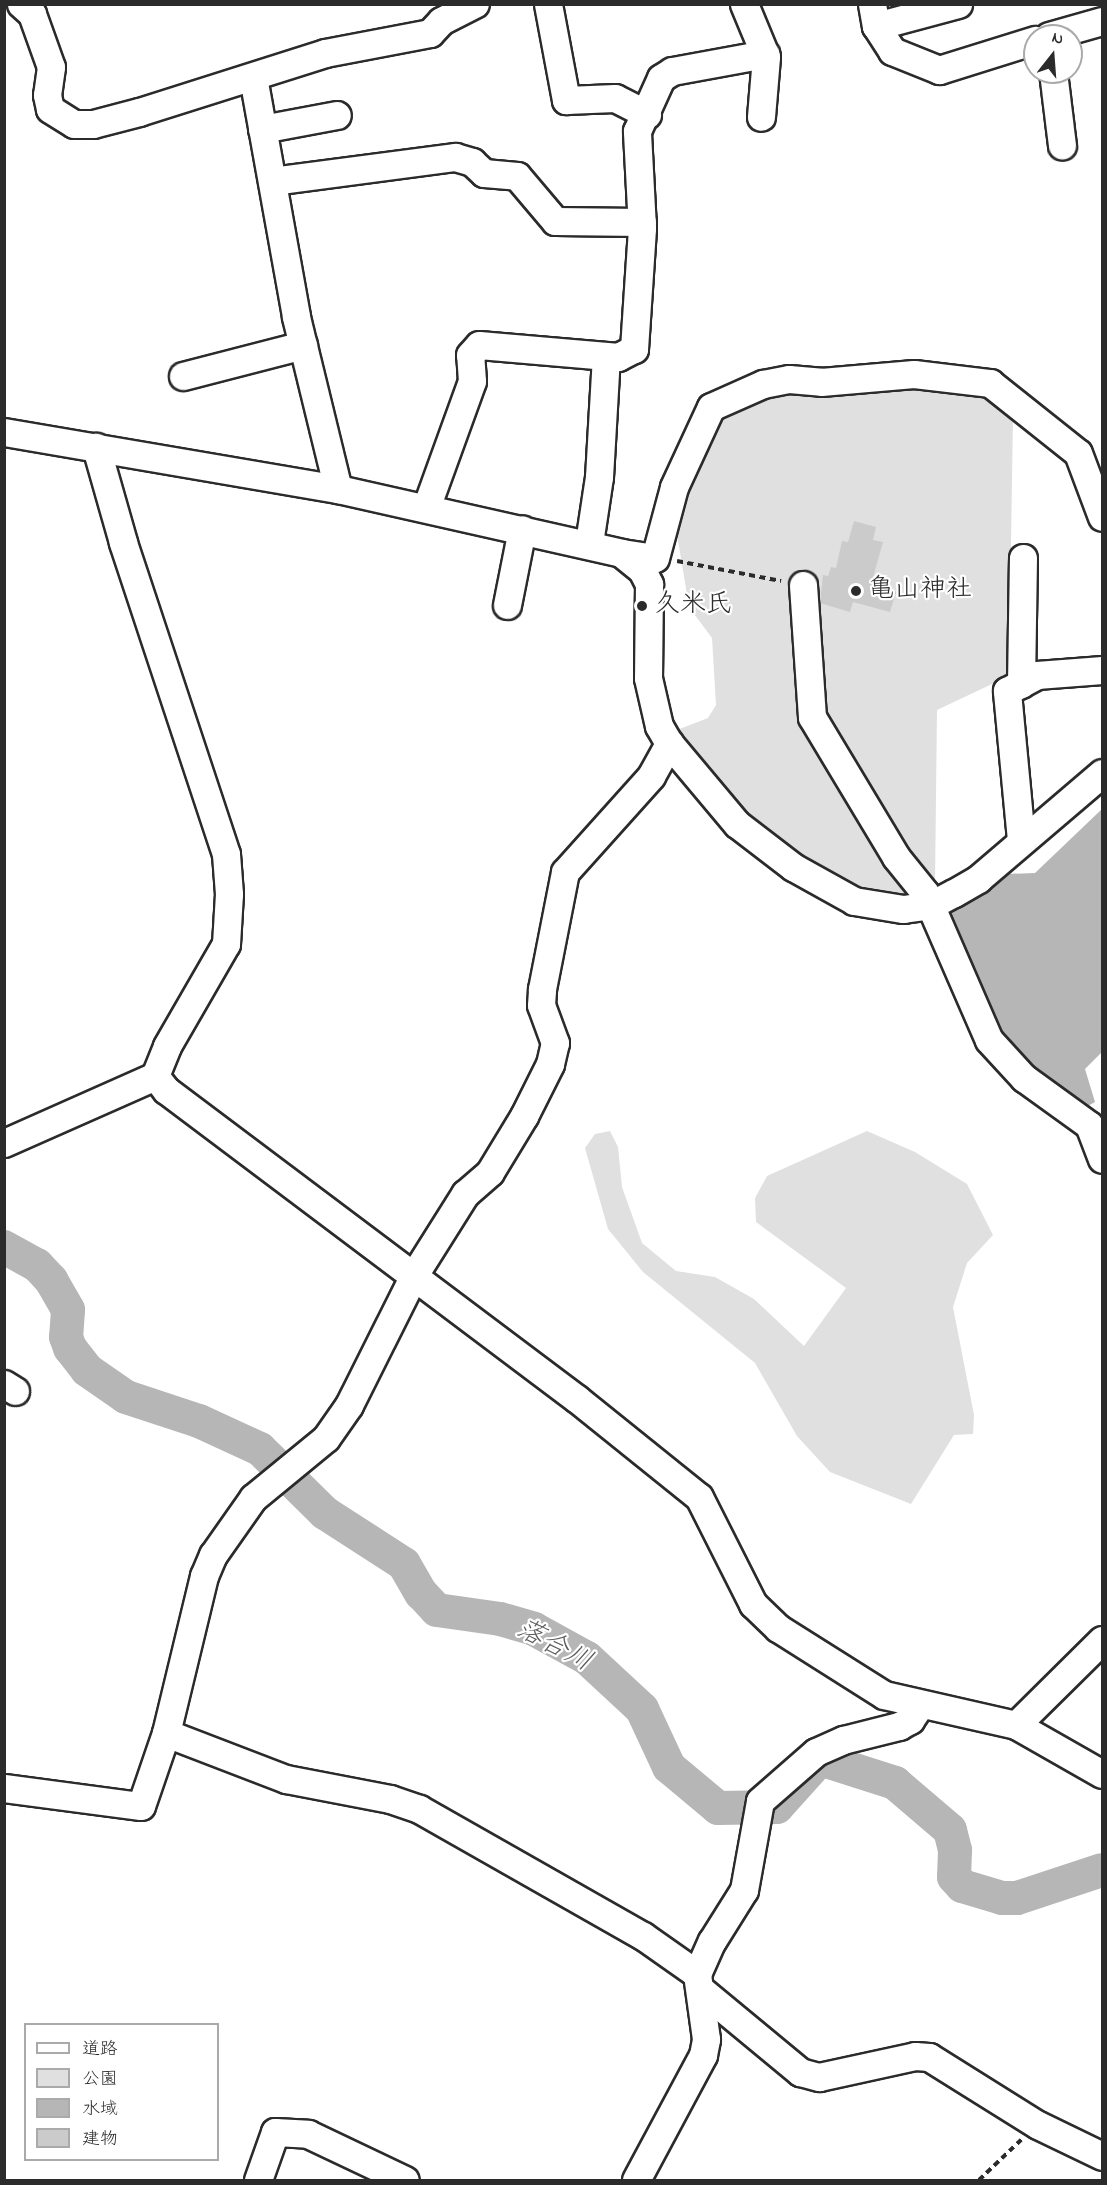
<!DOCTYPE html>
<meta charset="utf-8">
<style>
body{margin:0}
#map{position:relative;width:1107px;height:2185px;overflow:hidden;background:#fff;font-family:"Indie Flower","Klee One",sans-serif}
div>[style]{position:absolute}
.green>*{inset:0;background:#e0e0e0}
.water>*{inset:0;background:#b6b6b6}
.river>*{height:34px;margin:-17px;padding:0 17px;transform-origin:17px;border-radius:17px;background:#b6b6b6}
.building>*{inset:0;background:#cbcbcb}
.path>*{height:4px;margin-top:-2px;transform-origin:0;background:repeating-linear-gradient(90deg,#2b2b2b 0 6px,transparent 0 10.5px)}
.roads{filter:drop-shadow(2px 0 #2b2b2b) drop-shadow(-2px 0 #2b2b2b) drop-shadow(0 2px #2b2b2b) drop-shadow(0 -2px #2b2b2b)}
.minor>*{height:27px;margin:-13.5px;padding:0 13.5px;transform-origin:13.5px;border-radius:13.5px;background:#fff}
.dots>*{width:16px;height:16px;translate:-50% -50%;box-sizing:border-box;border:3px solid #fff;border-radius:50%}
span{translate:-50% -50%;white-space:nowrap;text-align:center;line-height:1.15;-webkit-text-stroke:4.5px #fff;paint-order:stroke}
.poi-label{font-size:26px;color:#2b2b2b}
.left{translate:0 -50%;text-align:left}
.water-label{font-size:27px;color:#5c5c5c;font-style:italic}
.frame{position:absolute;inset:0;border:6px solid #2b2b2b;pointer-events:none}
.legend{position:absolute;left:24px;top:2023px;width:195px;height:138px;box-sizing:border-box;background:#fff;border:2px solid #aaa;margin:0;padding:8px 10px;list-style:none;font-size:18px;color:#2b2b2b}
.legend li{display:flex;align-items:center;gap:12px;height:30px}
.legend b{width:30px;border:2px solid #aaa}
.north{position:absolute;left:1023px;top:24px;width:60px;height:60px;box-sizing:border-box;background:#fff;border:2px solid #aaa;border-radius:50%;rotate:17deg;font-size:16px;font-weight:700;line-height:24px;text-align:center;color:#2b2b2b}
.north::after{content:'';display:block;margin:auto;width:21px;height:27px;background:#2b2b2b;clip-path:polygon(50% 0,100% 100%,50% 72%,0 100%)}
</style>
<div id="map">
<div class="green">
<i style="clip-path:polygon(978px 384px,1013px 415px,1009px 676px,937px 710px,935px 883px,909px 894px,863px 894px,824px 875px,745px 813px,677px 730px,708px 718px,716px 705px,712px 638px,689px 607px,677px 534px,682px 457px,710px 411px,757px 388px)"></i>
<i style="clip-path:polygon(610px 1131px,618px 1147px,622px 1187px,642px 1243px,676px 1271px,715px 1277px,754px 1299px,804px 1346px,846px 1288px,756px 1222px,755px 1198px,767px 1176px,867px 1131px,915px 1152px,967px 1184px,993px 1235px,967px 1263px,953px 1307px,974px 1415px,973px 1434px,954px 1435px,911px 1504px,830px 1472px,797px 1436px,755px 1363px,643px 1272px,608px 1229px,585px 1148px,595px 1134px)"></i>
</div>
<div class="water">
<i style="clip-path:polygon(1102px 809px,1102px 1052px,1085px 1069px,1095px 1102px,1086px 1107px,1027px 1066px,996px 1024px,966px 965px,950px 911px,1005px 874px,1035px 873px)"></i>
</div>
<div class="river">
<i style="left:4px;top:1247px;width:38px;rotate:29deg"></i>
<i style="left:37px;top:1265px;width:21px;rotate:47deg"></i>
<i style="left:51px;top:1280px;width:34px;rotate:60deg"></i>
<i style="left:68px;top:1310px;width:27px;rotate:94deg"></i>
<i style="left:66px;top:1337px;width:12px;rotate:70deg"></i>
<i style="left:70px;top:1348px;width:28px;rotate:52deg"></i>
<i style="left:87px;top:1370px;width:47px;rotate:34.7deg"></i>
<i style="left:126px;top:1397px;width:77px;rotate:18.2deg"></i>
<i style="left:199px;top:1421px;width:67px;rotate:24.7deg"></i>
<i style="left:260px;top:1449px;width:91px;rotate:44.6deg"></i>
<i style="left:325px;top:1513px;width:94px;rotate:32.8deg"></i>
<i style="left:404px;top:1564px;width:34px;rotate:60deg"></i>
<i style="left:421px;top:1593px;width:23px;rotate:47deg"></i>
<i style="left:437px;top:1610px;width:64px;rotate:8.1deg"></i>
<i style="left:500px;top:1619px;width:35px;rotate:16deg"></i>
<i style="left:534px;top:1629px;width:60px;rotate:28.7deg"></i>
<i style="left:587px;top:1658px;width:75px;rotate:42.8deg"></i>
<i style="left:642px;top:1709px;width:64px;rotate:65deg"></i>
<i style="left:669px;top:1767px;width:64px;rotate:39.9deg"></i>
<i style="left:718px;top:1808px;width:59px;rotate:-1deg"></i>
<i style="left:777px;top:1807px;width:64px;rotate:-48.1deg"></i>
<i style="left:820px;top:1759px;width:79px;rotate:17.7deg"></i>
<i style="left:895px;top:1783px;width:72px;rotate:40.5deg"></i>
<i style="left:950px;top:1830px;width:21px;rotate:76deg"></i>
<i style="left:955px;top:1850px;width:27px;rotate:92deg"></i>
<i style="left:954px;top:1877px;width:12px;rotate:48deg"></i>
<i style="left:962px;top:1886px;width:42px;rotate:16.7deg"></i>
<i style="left:1002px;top:1898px;width:15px"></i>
<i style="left:1017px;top:1898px;width:89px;rotate:-18.2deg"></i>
</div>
<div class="building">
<i style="clip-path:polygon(854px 521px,876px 527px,873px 540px,883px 542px,872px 581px,873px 585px,896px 592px,890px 612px,853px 602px,850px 612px,820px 603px,823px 575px,828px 576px,831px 567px,836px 568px,842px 541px,848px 542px)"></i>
</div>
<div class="path">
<i style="left:677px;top:561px;width:106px;rotate:10.9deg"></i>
<i style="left:979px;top:2180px;width:59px;rotate:-43.6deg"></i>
</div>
<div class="roads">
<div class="minor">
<i style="left:21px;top:4px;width:15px;rotate:42deg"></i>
<i style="left:32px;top:14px;width:56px;rotate:70.3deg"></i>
<i style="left:51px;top:67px;width:28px;rotate:98deg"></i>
<i style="left:47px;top:95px;width:14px;rotate:78deg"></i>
<i style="left:50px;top:109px;width:28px;rotate:32deg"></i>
<i style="left:74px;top:124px;width:19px"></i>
<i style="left:93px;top:124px;width:48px;rotate:-14.6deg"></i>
<i style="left:139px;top:112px;width:195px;rotate:-17.6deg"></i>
<i style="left:325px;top:53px;width:107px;rotate:-10.8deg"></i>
<i style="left:430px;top:33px;width:16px;rotate:-47deg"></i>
<i style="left:441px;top:21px;width:38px;rotate:-27deg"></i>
<i style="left:548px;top:4px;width:98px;rotate:79.4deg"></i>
<i style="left:566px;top:100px;width:49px;rotate:-2.3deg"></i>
<i style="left:615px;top:98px;width:36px;rotate:27deg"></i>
<i style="left:744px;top:4px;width:57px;rotate:67.5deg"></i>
<i style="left:766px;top:57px;width:60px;rotate:94.8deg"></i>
<i style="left:872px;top:4px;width:22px;rotate:80deg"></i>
<i style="left:876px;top:26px;width:30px;rotate:57deg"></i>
<i style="left:892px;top:51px;width:51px;rotate:22deg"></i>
<i style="left:939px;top:70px;width:101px;rotate:-17.4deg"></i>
<i style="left:876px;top:26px;width:85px;rotate:-15deg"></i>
<i style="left:1049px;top:36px;width:55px;rotate:-15.8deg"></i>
<i style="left:1053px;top:72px;width:74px;rotate:83deg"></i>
<i style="left:253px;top:77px;width:244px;rotate:79.8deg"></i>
<i style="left:296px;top:317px;width:177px;rotate:76.3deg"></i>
<i style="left:262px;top:129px;width:76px;rotate:-10.6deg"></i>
<i style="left:272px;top:181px;width:185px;rotate:-7.5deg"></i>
<i style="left:455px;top:157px;width:18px;rotate:16deg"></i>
<i style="left:472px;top:162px;width:16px;rotate:43deg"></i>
<i style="left:484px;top:173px;width:33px;rotate:5deg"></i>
<i style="left:517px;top:176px;width:59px;rotate:49.8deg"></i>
<i style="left:555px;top:221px;width:87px;rotate:0.7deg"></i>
<i style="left:183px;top:376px;width:124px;rotate:-14.5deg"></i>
<i style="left:4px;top:432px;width:339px;rotate:9.7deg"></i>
<i style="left:338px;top:489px;width:290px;rotate:12.7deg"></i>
<i style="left:621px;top:553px;width:27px;rotate:39deg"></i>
<i style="left:642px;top:570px;width:16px;rotate:63deg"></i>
<i style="left:649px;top:584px;width:94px;rotate:90.6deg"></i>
<i style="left:648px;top:678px;width:49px;rotate:77.1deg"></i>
<i style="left:659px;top:726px;width:20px;rotate:60deg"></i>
<i style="left:669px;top:743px;width:106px;rotate:50deg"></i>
<i style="left:737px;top:824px;width:71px;rotate:37.5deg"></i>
<i style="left:793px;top:867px;width:70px;rotate:29.1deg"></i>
<i style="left:854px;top:901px;width:50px;rotate:9.3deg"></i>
<i style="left:903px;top:909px;width:28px;rotate:-8deg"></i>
<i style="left:931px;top:905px;width:26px;rotate:-28deg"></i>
<i style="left:954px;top:893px;width:28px;rotate:-30deg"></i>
<i style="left:978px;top:879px;width:163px;rotate:-40.5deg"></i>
<i style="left:426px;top:508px;width:135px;rotate:-70.1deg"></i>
<i style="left:472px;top:381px;width:26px;rotate:-94deg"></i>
<i style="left:470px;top:355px;width:13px;rotate:-48deg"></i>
<i style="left:479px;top:345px;width:140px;rotate:4.9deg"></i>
<i style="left:618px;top:357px;width:18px;rotate:-27deg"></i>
<i style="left:634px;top:349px;width:121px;rotate:-86.2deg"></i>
<i style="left:642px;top:228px;width:97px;rotate:-93deg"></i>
<i style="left:637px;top:131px;width:58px;rotate:-65.6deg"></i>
<i style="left:661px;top:78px;width:13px;rotate:-32deg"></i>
<i style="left:672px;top:71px;width:95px;rotate:-10.4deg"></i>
<i style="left:589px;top:543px;width:67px;rotate:-81.4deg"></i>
<i style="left:599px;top:477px;width:121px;rotate:-86.7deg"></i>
<i style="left:622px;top:553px;width:33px;rotate:9deg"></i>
<i style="left:655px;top:558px;width:73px;rotate:-75deg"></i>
<i style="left:674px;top:487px;width:88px;rotate:-65.2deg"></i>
<i style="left:711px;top:407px;width:57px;rotate:-23.9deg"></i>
<i style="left:763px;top:384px;width:26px;rotate:-11deg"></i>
<i style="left:789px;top:379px;width:32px;rotate:5deg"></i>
<i style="left:821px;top:382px;width:93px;rotate:-4.9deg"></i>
<i style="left:914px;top:374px;width:77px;rotate:6.8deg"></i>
<i style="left:990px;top:383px;width:112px;rotate:38.5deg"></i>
<i style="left:1078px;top:453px;width:68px;rotate:69.4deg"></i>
<i style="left:803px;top:585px;width:132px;rotate:86.1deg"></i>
<i style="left:812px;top:717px;width:163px;rotate:59deg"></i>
<i style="left:896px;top:857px;width:46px;rotate:51.1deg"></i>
<i style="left:925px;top:893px;width:160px;rotate:66.5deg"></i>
<i style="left:989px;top:1040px;width:52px;rotate:47.4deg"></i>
<i style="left:1024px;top:1078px;width:80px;rotate:35.9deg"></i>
<i style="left:1089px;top:1125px;width:36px;rotate:69deg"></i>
<i style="left:507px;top:605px;width:77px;rotate:-78.8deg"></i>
<i style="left:1021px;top:684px;width:126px;rotate:-89.1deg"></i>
<i style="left:1021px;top:840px;width:150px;rotate:-95.4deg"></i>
<i style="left:1007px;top:691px;width:34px;rotate:-28deg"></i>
<i style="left:1037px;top:675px;width:65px;rotate:-4.4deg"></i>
<i style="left:155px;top:1076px;width:18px;rotate:52deg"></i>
<i style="left:166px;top:1090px;width:514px;rotate:36.94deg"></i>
<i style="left:577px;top:1399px;width:156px;rotate:38.8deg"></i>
<i style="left:699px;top:1497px;width:120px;rotate:63.2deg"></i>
<i style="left:753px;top:1604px;width:35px;rotate:44deg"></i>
<i style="left:778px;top:1628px;width:125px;rotate:32.3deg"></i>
<i style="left:884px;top:1695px;width:135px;rotate:12.8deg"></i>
<i style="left:1016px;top:1725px;width:99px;rotate:29.7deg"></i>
<i style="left:4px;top:1143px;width:165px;rotate:-23.9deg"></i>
<i style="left:155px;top:1076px;width:32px;rotate:-68deg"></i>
<i style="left:167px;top:1046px;width:118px;rotate:-60deg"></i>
<i style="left:226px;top:944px;width:50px;rotate:-86.6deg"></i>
<i style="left:229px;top:894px;width:40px;rotate:-94.3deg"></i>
<i style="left:226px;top:854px;width:329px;rotate:-108.3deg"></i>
<i style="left:123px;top:542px;width:99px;rotate:-105.9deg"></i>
<i style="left:4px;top:1384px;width:13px;rotate:32deg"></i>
<i style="left:1016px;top:1725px;width:121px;rotate:-44.7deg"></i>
<i style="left:166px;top:1733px;width:129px;rotate:21deg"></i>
<i style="left:286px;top:1779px;width:106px;rotate:10.9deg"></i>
<i style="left:390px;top:1799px;width:31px;rotate:19deg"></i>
<i style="left:419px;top:1809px;width:257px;rotate:29.6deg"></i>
<i style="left:643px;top:1936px;width:66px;rotate:35.1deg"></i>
<i style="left:4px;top:1788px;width:138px;rotate:7.5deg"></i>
<i style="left:141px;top:1806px;width:77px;rotate:-71.1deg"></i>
<i style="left:166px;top:1733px;width:162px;rotate:-76.4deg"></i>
<i style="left:204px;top:1576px;width:23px;rotate:-67deg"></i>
<i style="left:213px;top:1555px;width:70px;rotate:-54.9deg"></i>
<i style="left:253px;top:1498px;width:94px;rotate:-39.4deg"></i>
<i style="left:326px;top:1438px;width:40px;rotate:-55.1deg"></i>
<i style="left:349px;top:1405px;width:145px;rotate:-63.4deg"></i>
<i style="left:414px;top:1275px;width:96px;rotate:-57.8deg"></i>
<i style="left:465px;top:1194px;width:33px;rotate:-41deg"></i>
<i style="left:490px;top:1172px;width:66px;rotate:-58.7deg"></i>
<i style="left:524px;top:1116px;width:58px;rotate:-63.4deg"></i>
<i style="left:550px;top:1064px;width:22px;rotate:-77deg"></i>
<i style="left:555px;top:1043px;width:40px;rotate:-110.2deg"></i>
<i style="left:541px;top:1005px;width:16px;rotate:-86deg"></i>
<i style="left:542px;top:989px;width:119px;rotate:-78.9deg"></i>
<i style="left:565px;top:872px;width:129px;rotate:-48.1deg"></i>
<i style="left:651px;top:776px;width:38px;rotate:-61deg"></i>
<i style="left:701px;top:1990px;width:129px;rotate:39.6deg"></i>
<i style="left:800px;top:2072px;width:20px;rotate:15deg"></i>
<i style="left:819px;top:2077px;width:98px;rotate:-12.3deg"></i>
<i style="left:915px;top:2056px;width:14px;rotate:4deg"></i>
<i style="left:929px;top:2057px;width:128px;rotate:32deg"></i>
<i style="left:1038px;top:2125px;width:71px;rotate:25.8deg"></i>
<i style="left:258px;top:2180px;width:51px;rotate:-70.5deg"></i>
<i style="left:275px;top:2132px;width:33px;rotate:3deg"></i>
<i style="left:308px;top:2134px;width:107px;rotate:25.4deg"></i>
<i style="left:636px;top:2180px;width:142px;rotate:-61.8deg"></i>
<i style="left:703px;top:2055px;width:16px;rotate:-79deg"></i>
<i style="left:706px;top:2039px;width:66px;rotate:-97.9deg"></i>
<i style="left:697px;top:1974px;width:36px;rotate:-66deg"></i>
<i style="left:712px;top:1941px;width:60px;rotate:-57.9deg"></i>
<i style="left:744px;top:1890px;width:90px;rotate:-79.8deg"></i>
<i style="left:760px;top:1801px;width:74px;rotate:-41.2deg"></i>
<i style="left:816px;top:1752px;width:30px;rotate:-24deg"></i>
<i style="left:843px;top:1740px;width:58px;rotate:-14deg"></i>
<i style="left:899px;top:1726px;width:13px;rotate:-29deg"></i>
<i style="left:910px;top:1720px;width:18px;rotate:-56deg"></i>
</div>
</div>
<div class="dots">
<i style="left:856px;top:591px;background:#2b2b2b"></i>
<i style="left:642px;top:606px;background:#2b2b2b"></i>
</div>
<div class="poi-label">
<span class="left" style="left:868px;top:591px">亀山神社</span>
<span class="left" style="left:654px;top:606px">久米氏</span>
</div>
<div class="water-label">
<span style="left:554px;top:1646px;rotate:28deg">落合川</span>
</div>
<div class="frame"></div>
<ul class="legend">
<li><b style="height:8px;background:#fff"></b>道路</li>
<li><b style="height:16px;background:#e0e0e0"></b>公園</li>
<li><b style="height:16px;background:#b6b6b6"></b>水域</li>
<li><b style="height:16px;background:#cbcbcb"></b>建物</li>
</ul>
<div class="north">N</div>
</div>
